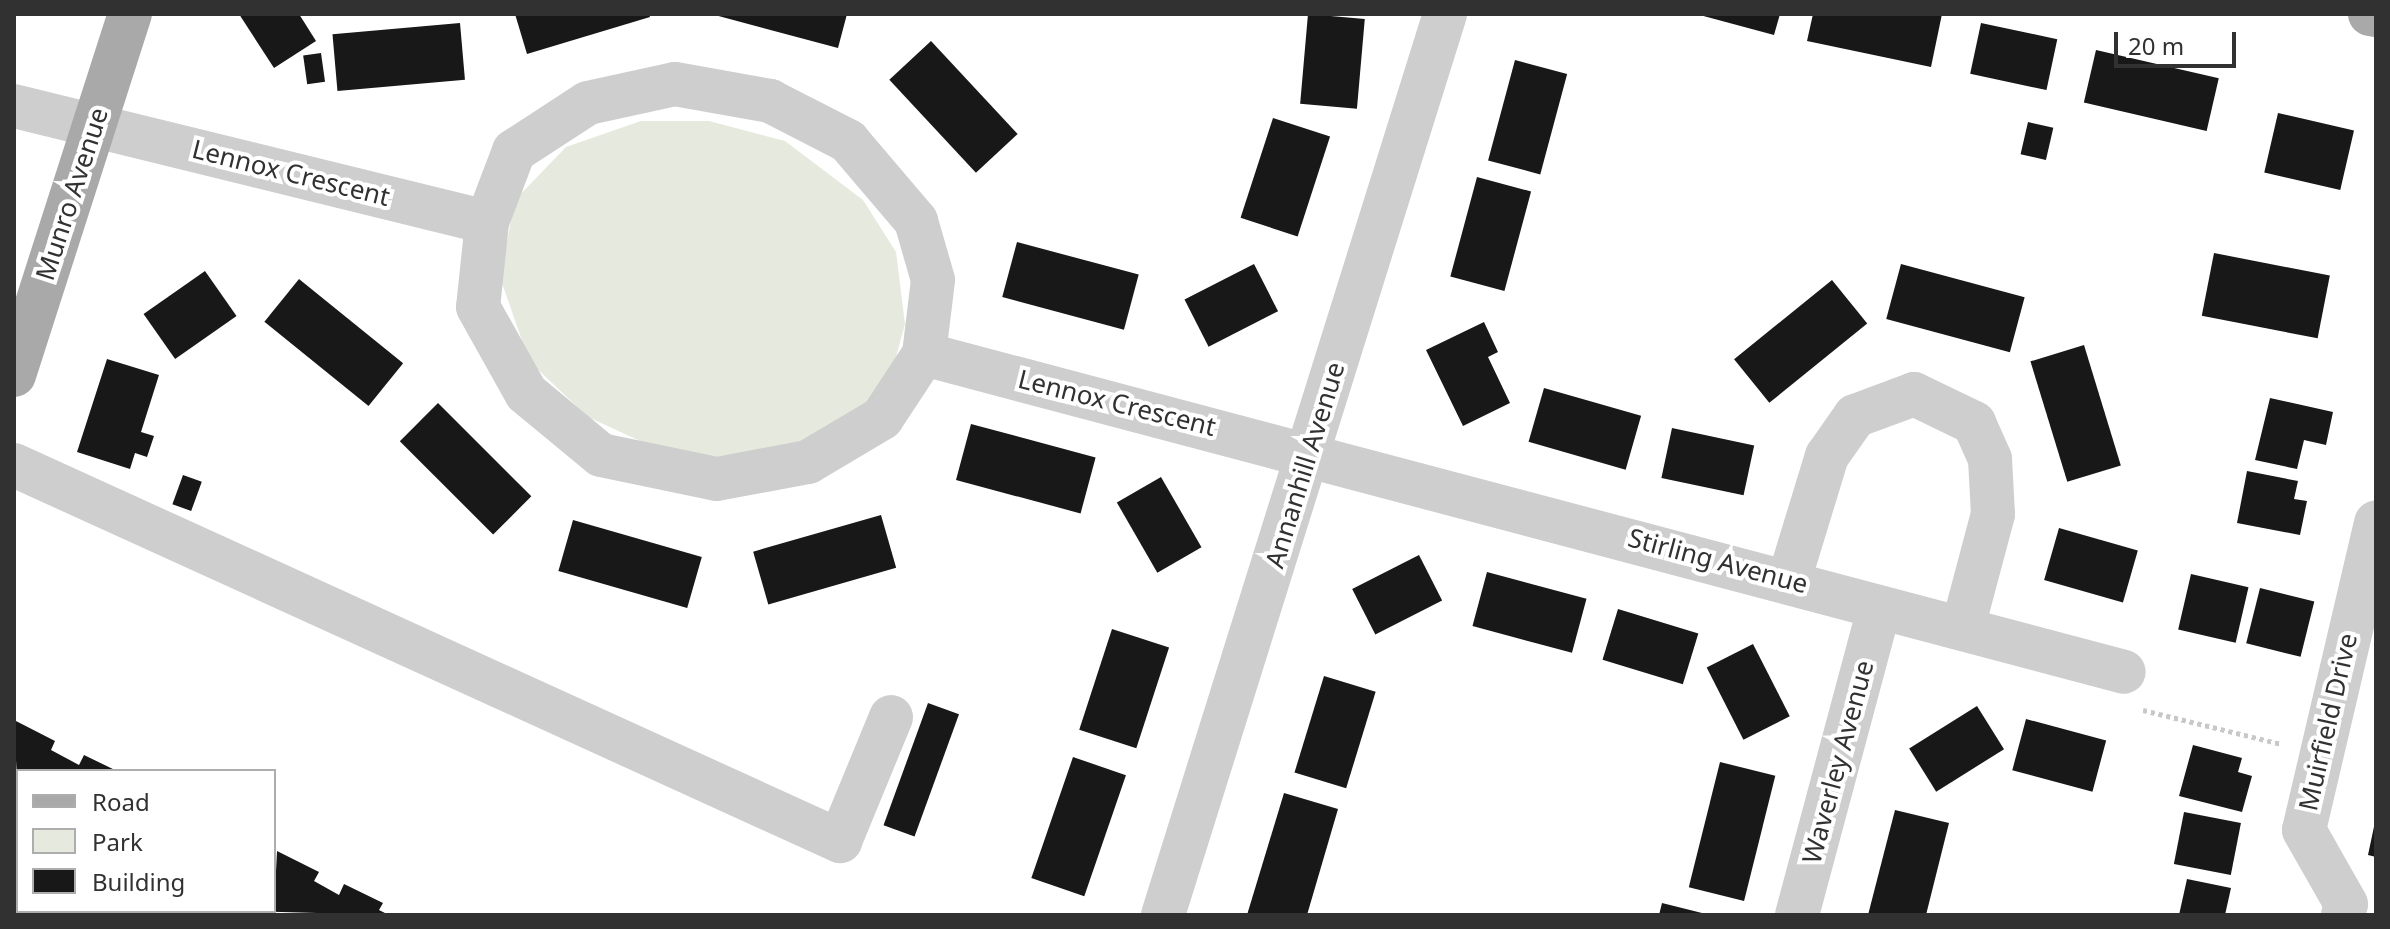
<!DOCTYPE html>
<style>
body{margin:0}
#map{position:relative;width:2390px;height:929px;overflow:hidden;background:#fff;font-family:"Noto Sans",sans-serif}
div>[style]{position:absolute}
.green>*{inset:0;background:#e6e9dd}
.building>*{inset:0;background:#181818;transform-origin:0 0}
.path>*{height:5px;margin-top:-2.5px;transform-origin:0;background:repeating-linear-gradient(90deg,#c8c8c8 0 4px,transparent 0 8px)}
.minor>*{height:44px;margin:-22px;padding:0 22px;transform-origin:22px;border-radius:22px;background:#cecece}
.major>*{height:44px;margin:-22px;padding:0 22px;transform-origin:22px;border-radius:22px;background:#a9a9a9}
span{translate:-50% -50%;white-space:nowrap;text-align:center;line-height:1.15;-webkit-text-stroke:8px #fff;paint-order:stroke}
.street-label{font-size:26px;color:#313131}
.frame{position:absolute;inset:0;border:16px solid #313131;pointer-events:none}
.legend{position:absolute;left:16px;top:769px;width:260px;height:144px;box-sizing:border-box;background:#fff;border:2px solid #adadad;margin:0;padding:10px 14px;list-style:none;font-size:24px;color:#313131}
.legend li{display:flex;align-items:center;gap:16px;height:40px}
.legend b{width:40px;border:2px solid #adadad}
.scale{position:absolute;left:2114px;top:32px;width:122px;height:36px;box-sizing:border-box;border:4px solid #313131;border-top:0;padding-left:10px;font-size:24px;line-height:28px;white-space:nowrap;color:#313131;-webkit-text-stroke:6px #fff;paint-order:stroke}
</style>
<div id="map">
<div class="green">
<i style="clip-path:polygon(641px 121px,709px 121px,785px 141px,863px 200px,896px 252px,905px 324px,890px 379px,870px 408px,809px 443px,740px 460px,664px 452px,588px 417px,529px 361px,500px 277px,515px 200px,566px 147px)"></i>
</div>
<div class="building">
<i style="clip-path:polygon(239px 14px,299px 14px,316px 41px,274px 68px)"></i>
<i style="clip-path:polygon(515px 14px,649px 14px,650px 17px,527px 54px)"></i>
<i style="clip-path:polygon(711px 14px,847px 14px,838px 48px)"></i>
<i style="left:1308px;top:14px;width:57px;height:90px;rotate:5deg"></i>
<i style="clip-path:polygon(1696px 14px,1780px 14px,1774px 35px)"></i>
<i style="clip-path:polygon(1813px 14px,1942px 14px,1931px 67px,1807px 41px)"></i>
<i style="left:460px;top:23px;width:57px;height:128px;rotate:85deg"></i>
<i style="left:1981px;top:23px;width:78px;height:52px;rotate:12deg"></i>
<i style="left:931px;top:41px;width:127px;height:57px;rotate:47deg"></i>
<i style="left:2096px;top:50px;width:126px;height:54px;rotate:13deg"></i>
<i style="left:321px;top:53px;width:29px;height:18px;rotate:82deg"></i>
<i style="left:1515px;top:60px;width:54px;height:104px;rotate:15deg"></i>
<i style="left:2278px;top:113px;width:78px;height:61px;rotate:13deg"></i>
<i style="left:1273px;top:118px;width:60px;height:105px;rotate:18deg"></i>
<i style="left:2028px;top:122px;width:26px;height:33px;rotate:13deg"></i>
<i style="left:1477px;top:177px;width:56px;height:103px;rotate:15deg"></i>
<i style="left:1017px;top:242px;width:126px;height:57px;rotate:15deg"></i>
<i style="left:2214px;top:253px;width:118px;height:64px;rotate:11deg"></i>
<i style="left:1254px;top:264px;width:53px;height:78px;rotate:63deg"></i>
<i style="left:1901px;top:264px;width:128px;height:57px;rotate:15deg"></i>
<i style="left:205px;top:271px;width:55px;height:75px;rotate:55deg"></i>
<i style="left:299px;top:279px;width:134px;height:55px;rotate:39deg"></i>
<i style="left:1832px;top:280px;width:56px;height:126px;rotate:51deg"></i>
<i style="clip-path:polygon(1484px 322px,1498px 352px,1488px 357px,1510px 403px,1463px 426px,1426px 350px)"></i>
<i style="left:2084px;top:345px;width:126px;height:56px;rotate:73deg"></i>
<i style="clip-path:polygon(107px 359px,159px 375px,141px 432px,154px 436px,147px 457px,135px 453px,130px 469px,77px 452px)"></i>
<i style="left:1544px;top:388px;width:101px;height:56px;rotate:16deg"></i>
<i style="clip-path:polygon(2270px 398px,2333px 412px,2326px 445px,2304px 440px,2297px 469px,2255px 460px)"></i>
<i style="left:438px;top:403px;width:132px;height:54px;rotate:45deg"></i>
<i style="left:971px;top:424px;width:129px;height:58px;rotate:15deg"></i>
<i style="left:1672px;top:428px;width:84px;height:51px;rotate:12deg"></i>
<i style="clip-path:polygon(2247px 471px,2298px 481px,2294px 499px,2307px 501px,2300px 535px,2237px 523px)"></i>
<i style="left:183px;top:475px;width:20px;height:31px;rotate:20deg"></i>
<i style="left:1161px;top:477px;width:81px;height:51px;rotate:60deg"></i>
<i style="left:881px;top:515px;width:55px;height:133px;rotate:74deg"></i>
<i style="left:573px;top:520px;width:134px;height:53px;rotate:16deg"></i>
<i style="left:2059px;top:528px;width:82px;height:54px;rotate:16deg"></i>
<i style="left:1419px;top:555px;width:51px;height:75px;rotate:63deg"></i>
<i style="left:1487px;top:572px;width:103px;height:56px;rotate:15deg"></i>
<i style="left:2191px;top:574px;width:59px;height:57px;rotate:13deg"></i>
<i style="left:2260px;top:588px;width:56px;height:57px;rotate:14deg"></i>
<i style="left:1618px;top:609px;width:84px;height:53px;rotate:17deg"></i>
<i style="left:1112px;top:629px;width:60px;height:106px;rotate:18deg"></i>
<i style="left:1753px;top:644px;width:81px;height:52px;rotate:63deg"></i>
<i style="left:1324px;top:676px;width:54px;height:101px;rotate:17deg"></i>
<i style="left:928px;top:703px;width:33px;height:130px;rotate:20deg"></i>
<i style="left:1977px;top:706px;width:51px;height:80px;rotate:58deg"></i>
<i style="left:2026px;top:719px;width:83px;height:53px;rotate:15deg"></i>
<i style="clip-path:polygon(14px 720px,55px 741px,51px 750px,79px 765px,84px 755px,117px 771px,18px 771px,18px 800px)"></i>
<i style="clip-path:polygon(2193px 745px,2242px 758px,2238px 772px,2252px 776px,2242px 812px,2179px 796px)"></i>
<i style="left:1073px;top:757px;width:56px;height:128px;rotate:19deg"></i>
<i style="left:1720px;top:762px;width:57px;height:129px;rotate:14deg"></i>
<i style="clip-path:polygon(1284px 793px,1338px 809px,1307px 915px,1247px 915px)"></i>
<i style="clip-path:polygon(1895px 810px,1949px 823px,1926px 915px,1868px 915px)"></i>
<i style="left:2184px;top:812px;width:58px;height:53px;rotate:11deg"></i>
<i style="clip-path:polygon(2375px 822px,2376px 822px,2376px 857px,2368px 855px)"></i>
<i style="clip-path:polygon(277px 851px,319px 872px,314px 881px,339px 895px,344px 884px,383px 903px,379px 910px,389px 915px,241px 911px,274px 911px)"></i>
<i style="clip-path:polygon(2187px 879px,2231px 888px,2225px 915px,2179px 915px)"></i>
<i style="clip-path:polygon(1662px 903px,1706px 914px,1705px 915px,1659px 915px)"></i>
</div>
<div class="path">
<i style="left:2143px;top:710px;width:142px;rotate:13.8deg"></i>
</div>
<div class="minor">
<i style="left:14px;top:106px;width:487px;rotate:13.8deg"></i>
<i style="left:487px;top:222px;width:76px;rotate:-69.2deg"></i>
<i style="left:514px;top:151px;width:88px;rotate:-33deg"></i>
<i style="left:588px;top:103px;width:89px;rotate:-12.3deg"></i>
<i style="left:675px;top:84px;width:97px;rotate:10.1deg"></i>
<i style="left:770px;top:101px;width:88px;rotate:27.1deg"></i>
<i style="left:848px;top:141px;width:105px;rotate:49.6deg"></i>
<i style="left:916px;top:221px;width:61px;rotate:73.9deg"></i>
<i style="left:933px;top:280px;width:75px;rotate:96.9deg"></i>
<i style="left:487px;top:222px;width:85px;rotate:96deg"></i>
<i style="left:478px;top:307px;width:98px;rotate:60.8deg"></i>
<i style="left:526px;top:393px;width:97px;rotate:39.6deg"></i>
<i style="left:601px;top:455px;width:118px;rotate:11.7deg"></i>
<i style="left:717px;top:479px;width:93px;rotate:-10.6deg"></i>
<i style="left:808px;top:462px;width:86px;rotate:-30.7deg"></i>
<i style="left:882px;top:418px;width:77px;rotate:-56.7deg"></i>
<i style="left:924px;top:354px;width:1241px;rotate:14.84deg"></i>
<i style="left:14px;top:465px;width:908px;rotate:24.48deg"></i>
<i style="left:840px;top:841px;width:134px;rotate:-67.6deg"></i>
<i style="left:1789px;top:580px;width:130px;rotate:-73deg"></i>
<i style="left:1827px;top:456px;width:49px;rotate:-55deg"></i>
<i style="left:1855px;top:416px;width:63px;rotate:-20.4deg"></i>
<i style="left:1914px;top:394px;width:67px;rotate:25.8deg"></i>
<i style="left:1974px;top:423px;width:39px;rotate:66deg"></i>
<i style="left:1990px;top:459px;width:55px;rotate:86.9deg"></i>
<i style="left:1993px;top:514px;width:117px;rotate:104.9deg"></i>
<i style="left:14px;top:868px;width:5px;rotate:37deg"></i>
<i style="left:49px;top:911px;width:4px;rotate:76deg"></i>
<i style="left:1163px;top:915px;width:944px;rotate:-72.62deg"></i>
<i style="left:1797px;top:915px;width:318px;rotate:-75deg"></i>
<i style="left:2343px;top:915px;width:11px;rotate:-75deg"></i>
<i style="left:2346px;top:904px;width:85px;rotate:-119.6deg"></i>
<i style="left:2304px;top:830px;width:316px;rotate:-76.8deg"></i>
</div>
<div class="major">
<i style="left:2370px;top:14px;width:6px;rotate:9deg"></i>
<i style="left:14px;top:375px;width:379px;rotate:-72.2deg"></i>
</div>
<div class="street-label">
<span style="left:291px;top:173px;rotate:14deg">Lennox Crescent</span>
<span style="left:72px;top:194px;rotate:-72deg">Munro Avenue</span>
<span style="left:1117px;top:403px;rotate:14deg">Lennox Crescent</span>
<span style="left:1305px;top:465px;rotate:-73deg">Annanhill Avenue</span>
<span style="left:1718px;top:561px;rotate:15deg">Stirling Avenue</span>
<span style="left:2328px;top:722px;rotate:-77deg">Muirfield Drive</span>
<span style="left:1838px;top:762px;rotate:-75deg">Waverley Avenue</span>
</div>
<div class="frame"></div>
<ul class="legend">
<li><b style="height:10px;background:#a9a9a9"></b>Road</li>
<li><b style="height:22px;background:#e6e9dd"></b>Park</li>
<li><b style="height:22px;background:#181818"></b>Building</li>
</ul>
<div class="scale">20 m</div>
</div>
